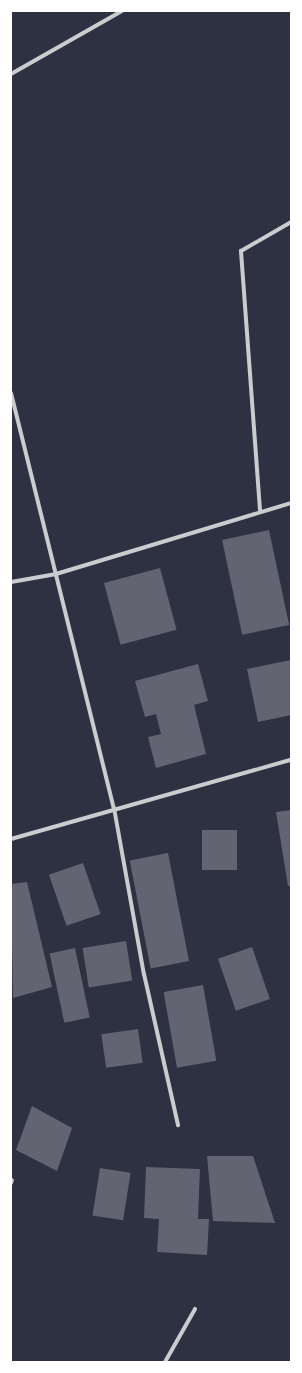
<!DOCTYPE html>
<style>
body{margin:0}
#map{position:relative;width:302px;height:1373px;overflow:hidden;background:#2d3142;font-family:Manrope,sans-serif}
div>[style]{position:absolute}
.building>*{inset:0;background:#626471;transform-origin:0 0}
.minor>*{height:4px;margin:-2px;padding:0 2px;transform-origin:2px;border-radius:2px;background:#caccd0}
span{translate:-50% -50%;white-space:nowrap;text-align:center;line-height:1.15;-webkit-text-stroke:3px #fff;paint-order:stroke}
.frame{position:absolute;inset:0;border:12px solid #fff;pointer-events:none}
</style>
<div id="map">
<div class="building">
<i style="left:269px;top:530px;width:97px;height:48px;rotate:78deg"></i>
<i style="left:160px;top:568px;width:64px;height:58px;rotate:75deg"></i>
<i style="clip-path:polygon(291px 660px,291px 715px,258px 722px,247px 669px)"></i>
<i style="clip-path:polygon(198px 664px,208px 701px,194px 705px,206px 754px,156px 768px,148px 737px,161px 734px,156px 714px,145px 717px,135px 681px)"></i>
<i style="clip-path:polygon(291px 810px,291px 886px,288px 886px,276px 812px)"></i>
<i style="left:237px;top:830px;width:40px;height:35px;rotate:90deg"></i>
<i style="left:168px;top:853px;width:110px;height:39px;rotate:79deg"></i>
<i style="left:83px;top:863px;width:54px;height:36px;rotate:71deg"></i>
<i style="clip-path:polygon(27px 882px,52px 987px,13px 998px,11px 884px)"></i>
<i style="left:126px;top:941px;width:40px;height:44px;rotate:81deg"></i>
<i style="left:252px;top:947px;width:55px;height:36px;rotate:71deg"></i>
<i style="left:75px;top:948px;width:71px;height:26px;rotate:78deg"></i>
<i style="left:203px;top:985px;width:77px;height:40px;rotate:80deg"></i>
<i style="left:138px;top:1029px;width:34px;height:37px;rotate:82deg"></i>
<i style="clip-path:polygon(32px 1106px,72px 1128px,57px 1171px,16px 1150px)"></i>
<i style="clip-path:polygon(207px 1156px,253px 1156px,275px 1223px,213px 1221px)"></i>
<i style="clip-path:polygon(146px 1167px,200px 1169px,198px 1219px,209px 1219px,207px 1255px,157px 1252px,159px 1219px,144px 1218px)"></i>
<i style="left:100px;top:1168px;width:31px;height:48px;rotate:9deg"></i>
</div>
<div class="minor">
<i style="left:11px;top:74px;width:128px;rotate:-29.6deg"></i>
<i style="left:11px;top:393px;width:428px;rotate:76.1deg"></i>
<i style="left:114px;top:808px;width:169px;rotate:79.8deg"></i>
<i style="left:144px;top:974px;width:155px;rotate:77.3deg"></i>
<i style="left:260px;top:510px;width:260px;rotate:-94.2deg"></i>
<i style="left:241px;top:251px;width:58px;rotate:-30.1deg"></i>
<i style="left:11px;top:582px;width:46px;rotate:-10.1deg"></i>
<i style="left:56px;top:574px;width:245px;rotate:-16.8deg"></i>
<i style="left:11px;top:839px;width:291px;rotate:-15.8deg"></i>
<i style="left:11px;top:1183px;width:3px;rotate:-72deg"></i>
<i style="left:165px;top:1362px;width:61px;rotate:-60.5deg"></i>
</div>
<div class="frame"></div>
</div>
